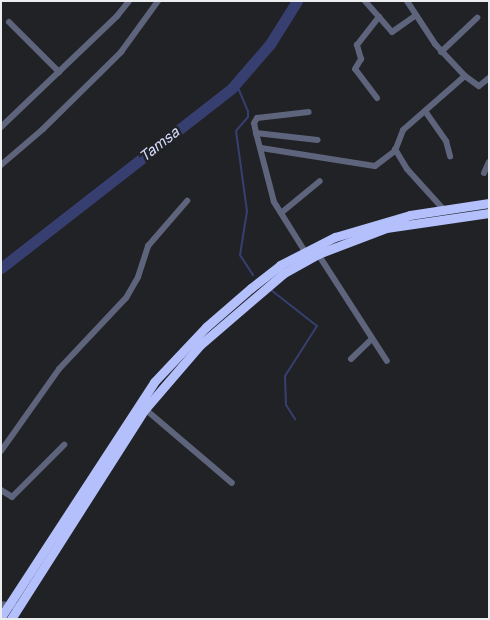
<!DOCTYPE html>
<style>
body{margin:0}
#map{position:relative;width:490px;height:620px;overflow:hidden;background:#212226;font-family:"Golos Text",sans-serif}
div>[style]{position:absolute}
.stream>*{height:2px;margin:-1px;padding:0 1px;transform-origin:1px;border-radius:1px;background:#373f71}
.river>*{height:11px;margin:-5.5px;padding:0 5.5px;transform-origin:5.5px;border-radius:5.5px;background:#373f71}
.minor>*{height:6px;margin:-3px;padding:0 3px;transform-origin:3px;border-radius:3px;background:#5e647c}
.highway>*{height:9px;margin:-4.5px;padding:0 4.5px;transform-origin:4.5px;border-radius:4.5px;background:#b3c0fc}
span{translate:-50% -50%;white-space:nowrap;text-align:center;line-height:1.15;-webkit-text-stroke:5px #212226;paint-order:stroke}
.water-label{font-size:15px;color:#d4dcfd;font-style:italic}
.frame{position:absolute;inset:0;border:2px solid #ecedef;pointer-events:none}
</style>
<div id="map">
<div class="stream">
<i style="left:236px;top:83px;width:30px;rotate:67deg"></i>
<i style="left:248px;top:111px;width:6px;rotate:90deg"></i>
<i style="left:248px;top:117px;width:18px;rotate:131deg"></i>
<i style="left:236px;top:131px;width:81px;rotate:82.2deg"></i>
<i style="left:247px;top:211px;width:45px;rotate:99deg"></i>
<i style="left:240px;top:255px;width:24px;rotate:57deg"></i>
<i style="left:271px;top:290px;width:58px;rotate:38deg"></i>
<i style="left:317px;top:326px;width:59px;rotate:122.6deg"></i>
<i style="left:285px;top:376px;width:29px;rotate:88deg"></i>
<i style="left:286px;top:405px;width:17px;rotate:57deg"></i>
</div>
<div class="river">
<i style="left:1px;top:268px;width:293px;rotate:-37.9deg"></i>
<i style="left:232px;top:88px;width:58px;rotate:-49.2deg"></i>
<i style="left:270px;top:44px;width:51px;rotate:-57.9deg"></i>
</div>
<div class="minor">
<i style="left:365px;top:1px;width:41px;rotate:48.9deg"></i>
<i style="left:392px;top:32px;width:29px;rotate:-35deg"></i>
<i style="left:407px;top:1px;width:51px;rotate:56.9deg"></i>
<i style="left:435px;top:44px;width:44px;rotate:46.8deg"></i>
<i style="left:465px;top:76px;width:17px;rotate:36deg"></i>
<i style="left:479px;top:86px;width:13px;rotate:-39deg"></i>
<i style="left:9px;top:22px;width:71px;rotate:45deg"></i>
<i style="left:441px;top:52px;width:50px;rotate:-43.4deg"></i>
<i style="left:377px;top:98px;width:36px;rotate:-127deg"></i>
<i style="left:355px;top:69px;width:12px;rotate:-59deg"></i>
<i style="left:361px;top:59px;width:15px;rotate:-106deg"></i>
<i style="left:357px;top:45px;width:36px;rotate:-52deg"></i>
<i style="left:425px;top:111px;width:37px;rotate:55deg"></i>
<i style="left:446px;top:141px;width:16px;rotate:75deg"></i>
<i style="left:1px;top:127px;width:161px;rotate:-43.7deg"></i>
<i style="left:117px;top:16px;width:19px;rotate:-51deg"></i>
<i style="left:256px;top:133px;width:10px;rotate:-101deg"></i>
<i style="left:254px;top:123px;width:6px;rotate:-59deg"></i>
<i style="left:257px;top:118px;width:52px;rotate:-6.6deg"></i>
<i style="left:261px;top:148px;width:115px;rotate:9deg"></i>
<i style="left:375px;top:166px;width:25px;rotate:-37deg"></i>
<i style="left:395px;top:151px;width:22px;rotate:-69deg"></i>
<i style="left:403px;top:130px;width:82px;rotate:-41.1deg"></i>
<i style="left:395px;top:149px;width:23px;rotate:59deg"></i>
<i style="left:407px;top:169px;width:55px;rotate:47.9deg"></i>
<i style="left:1px;top:165px;width:55px;rotate:-40.6deg"></i>
<i style="left:43px;top:129px;width:110px;rotate:-44.6deg"></i>
<i style="left:121px;top:52px;width:63px;rotate:-54deg"></i>
<i style="left:484px;top:173px;width:12px;rotate:-66deg"></i>
<i style="left:281px;top:213px;width:50px;rotate:-39.4deg"></i>
<i style="left:304px;top:250px;width:57px;rotate:-122deg"></i>
<i style="left:274px;top:202px;width:71px;rotate:-104.6deg"></i>
<i style="left:256px;top:133px;width:62px;rotate:6.4deg"></i>
<i style="left:318px;top:254px;width:127px;rotate:57.2deg"></i>
<i style="left:351px;top:359px;width:29px;rotate:-44deg"></i>
<i style="left:145px;top:409px;width:114px;rotate:40.4deg"></i>
<i style="left:1px;top:451px;width:100px;rotate:-54.7deg"></i>
<i style="left:59px;top:369px;width:98px;rotate:-46.7deg"></i>
<i style="left:126px;top:298px;width:24px;rotate:-60deg"></i>
<i style="left:138px;top:277px;width:33px;rotate:-72deg"></i>
<i style="left:148px;top:246px;width:60px;rotate:-49.1deg"></i>
<i style="left:1px;top:490px;width:13px;rotate:32deg"></i>
<i style="left:12px;top:497px;width:74px;rotate:-45deg"></i>
<i style="left:1px;top:604px;width:17px;rotate:10deg"></i>
</div>
<div class="highway">
<i style="left:1px;top:617px;width:280px;rotate:-56.9deg"></i>
<i style="left:154px;top:382px;width:76px;rotate:-46.6deg"></i>
<i style="left:206px;top:327px;width:60px;rotate:-40.9deg"></i>
<i style="left:251px;top:288px;width:37px;rotate:-38deg"></i>
<i style="left:280px;top:265px;width:62px;rotate:-27deg"></i>
<i style="left:335px;top:237px;width:78px;rotate:-16.3deg"></i>
<i style="left:410px;top:215px;width:80px;rotate:-8.6deg"></i>
<i style="left:11px;top:619px;width:249px;rotate:-57.5deg"></i>
<i style="left:145px;top:409px;width:84px;rotate:-49.3deg"></i>
<i style="left:200px;top:345px;width:111px;rotate:-40.6deg"></i>
<i style="left:284px;top:273px;width:39px;rotate:-29deg"></i>
<i style="left:318px;top:254px;width:73px;rotate:-20.9deg"></i>
<i style="left:386px;top:228px;width:104px;rotate:-8.3deg"></i>
</div>
<div class="water-label">
<span style="left:159px;top:144px;rotate:-38deg">Tamsa</span>
</div>
<div class="frame"></div>
</div>
